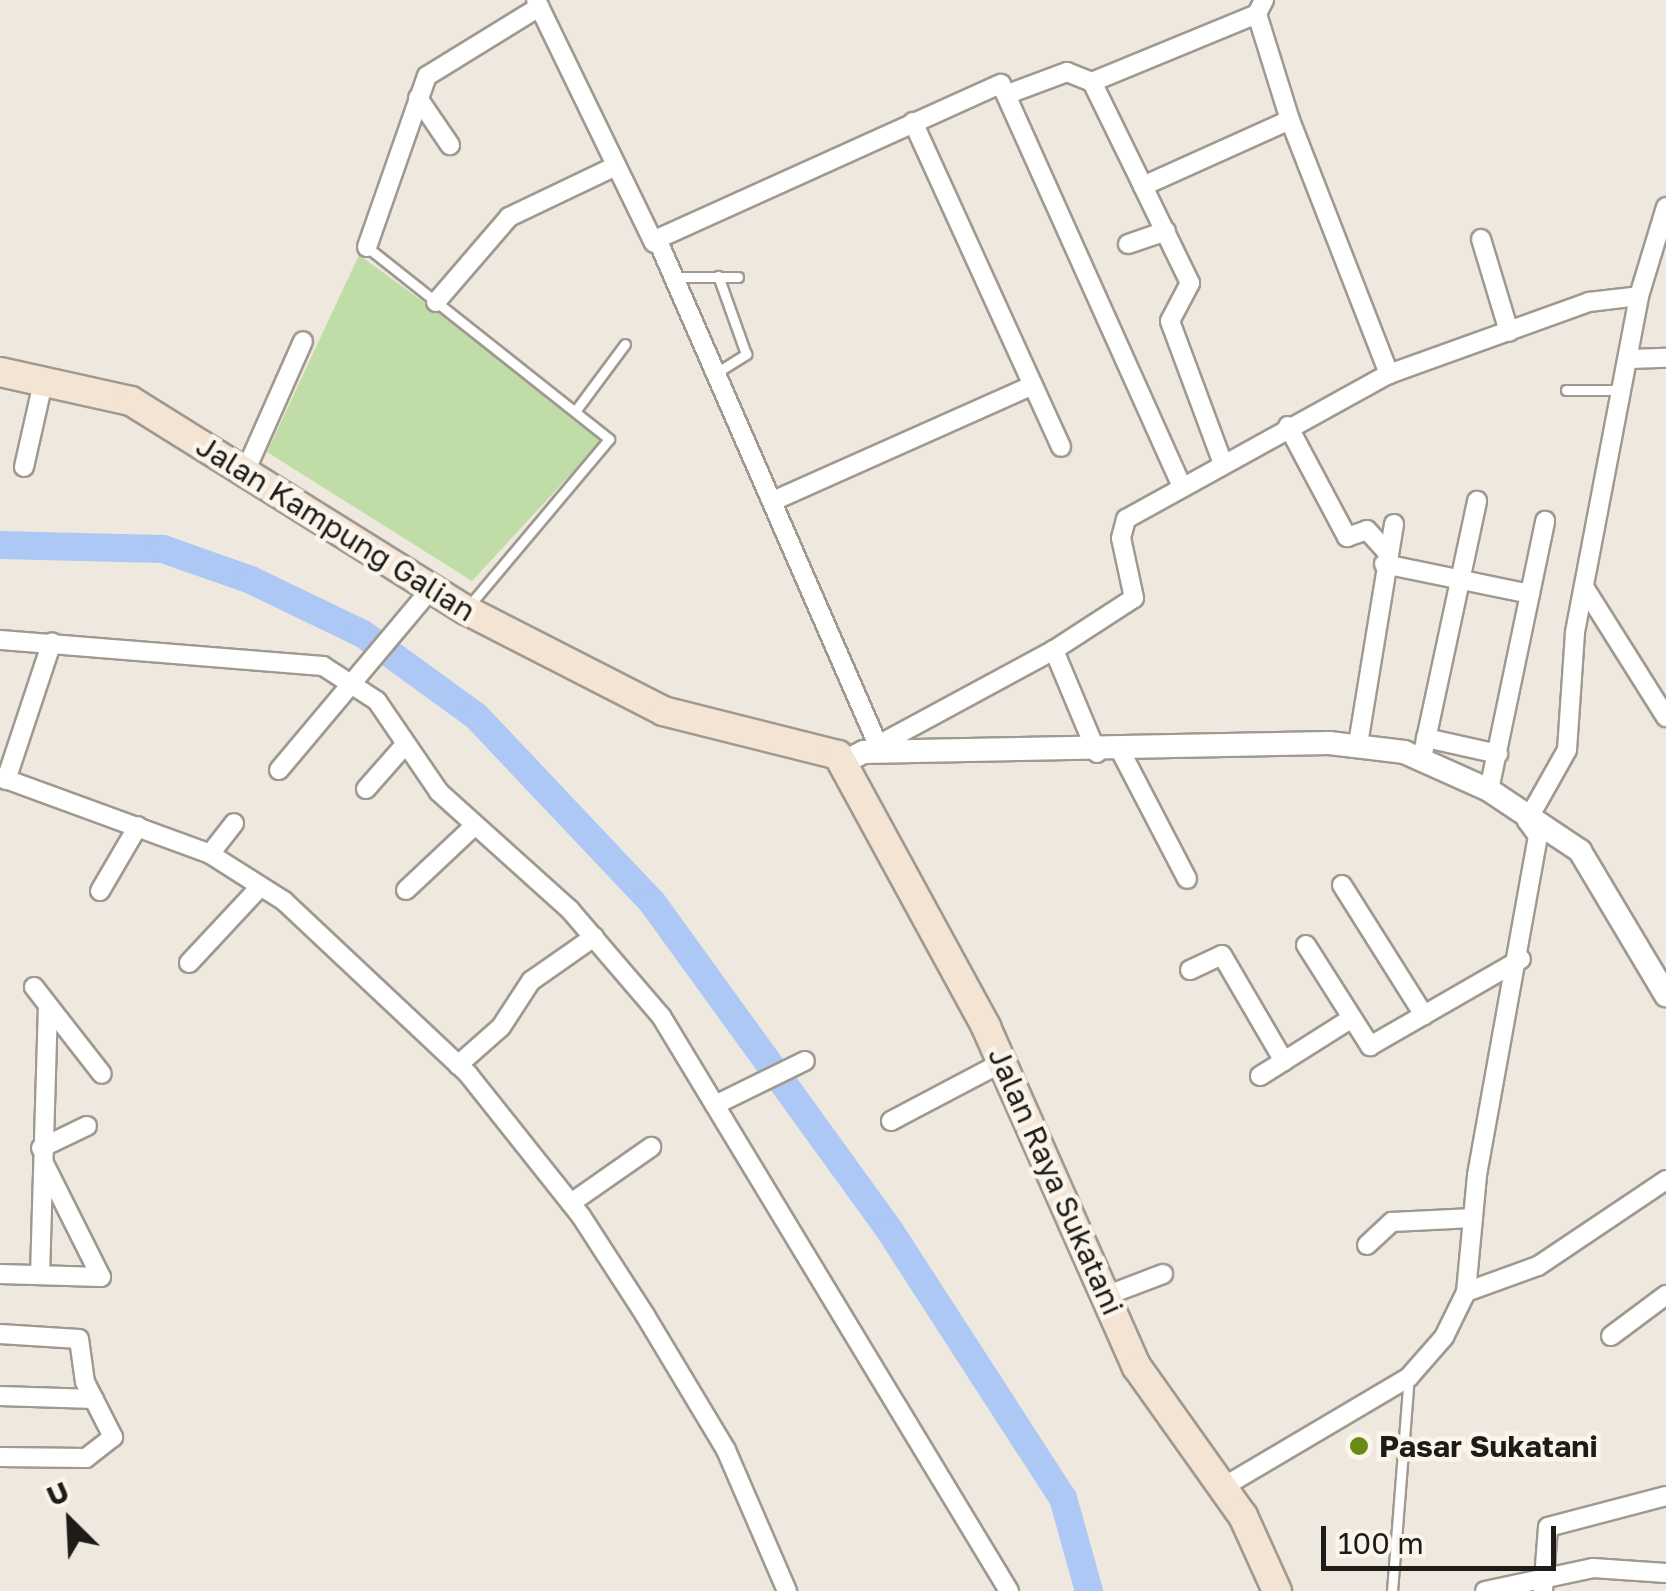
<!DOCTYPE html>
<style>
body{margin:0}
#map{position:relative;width:1666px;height:1591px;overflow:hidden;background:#eee8de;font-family:"Golos Text",sans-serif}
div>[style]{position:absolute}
.green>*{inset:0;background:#c0dda7}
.river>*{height:28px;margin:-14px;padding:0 14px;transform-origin:14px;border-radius:14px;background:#adc8f5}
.roads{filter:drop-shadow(2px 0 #9f9990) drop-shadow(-2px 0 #9f9990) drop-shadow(0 2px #9f9990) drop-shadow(0 -2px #9f9990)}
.service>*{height:9px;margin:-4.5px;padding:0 4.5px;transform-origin:4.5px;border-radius:4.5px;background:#fff}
.minor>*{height:18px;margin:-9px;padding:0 9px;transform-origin:9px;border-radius:9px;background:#fff}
.tertiary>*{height:22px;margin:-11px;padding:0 11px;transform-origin:11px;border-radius:11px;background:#fff}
.secondary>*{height:28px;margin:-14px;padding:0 14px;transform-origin:14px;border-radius:14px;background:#f3e4d4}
.dots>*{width:28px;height:28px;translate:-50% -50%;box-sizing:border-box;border:5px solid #fbf5eb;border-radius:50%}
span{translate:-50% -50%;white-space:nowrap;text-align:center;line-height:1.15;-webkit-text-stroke:9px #fbf5eb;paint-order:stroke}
.street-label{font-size:30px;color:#1e1c18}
.poi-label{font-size:30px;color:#1e1c18;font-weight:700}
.left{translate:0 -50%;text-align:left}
.north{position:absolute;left:20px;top:1471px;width:100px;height:100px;-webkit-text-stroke:8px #fbf5eb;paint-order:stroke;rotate:336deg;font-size:28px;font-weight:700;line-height:40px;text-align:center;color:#1e1c18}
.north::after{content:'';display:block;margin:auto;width:35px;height:45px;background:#1e1c18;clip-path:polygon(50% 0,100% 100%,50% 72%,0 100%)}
.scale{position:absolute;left:1321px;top:1526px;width:235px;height:45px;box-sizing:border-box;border:5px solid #1e1c18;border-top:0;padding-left:12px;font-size:30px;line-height:35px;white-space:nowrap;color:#1e1c18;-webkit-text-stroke:8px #fbf5eb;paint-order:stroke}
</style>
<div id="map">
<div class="green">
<i style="clip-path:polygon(359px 255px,607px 435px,472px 581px,267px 452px)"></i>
</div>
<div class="river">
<i style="left:0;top:545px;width:163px;rotate:1.4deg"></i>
<i style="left:163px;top:549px;width:93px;rotate:19.4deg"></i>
<i style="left:251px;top:580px;width:124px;rotate:25.7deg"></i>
<i style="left:363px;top:634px;width:140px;rotate:36deg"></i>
<i style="left:476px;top:716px;width:256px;rotate:46.6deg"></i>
<i style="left:652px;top:902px;width:406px;rotate:54.1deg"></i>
<i style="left:890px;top:1231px;width:318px;rotate:57.1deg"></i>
<i style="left:1063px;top:1498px;width:97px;rotate:74.4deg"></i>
</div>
<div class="roads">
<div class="service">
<i style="left:367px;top:247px;width:309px;rotate:38.4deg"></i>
<i style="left:609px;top:439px;width:219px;rotate:130deg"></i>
<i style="left:675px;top:277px;width:63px"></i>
<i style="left:716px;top:373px;width:36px;rotate:-32deg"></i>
<i style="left:746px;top:354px;width:83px;rotate:-109.7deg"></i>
<i style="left:1566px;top:390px;width:57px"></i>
<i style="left:576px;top:410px;width:82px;rotate:-53.4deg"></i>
<i style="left:1392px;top:1591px;width:215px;rotate:-85.5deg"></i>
</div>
<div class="minor">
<i style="left:536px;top:0;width:270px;rotate:64.1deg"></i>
<i style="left:1264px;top:0;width:16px;rotate:117deg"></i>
<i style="left:1257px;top:14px;width:111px;rotate:72.7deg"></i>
<i style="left:1290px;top:120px;width:273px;rotate:68.7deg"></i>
<i style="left:1008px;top:94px;width:63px;rotate:-20.4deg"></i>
<i style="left:1067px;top:72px;width:27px;rotate:22deg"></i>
<i style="left:418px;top:98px;width:57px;rotate:55.8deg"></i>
<i style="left:913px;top:122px;width:357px;rotate:65.5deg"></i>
<i style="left:1143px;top:186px;width:116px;rotate:-116.1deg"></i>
<i style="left:1092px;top:82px;width:178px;rotate:-22.4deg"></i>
<i style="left:1481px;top:239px;width:97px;rotate:73.2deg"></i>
<i style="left:1128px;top:244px;width:40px;rotate:-18.9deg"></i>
<i style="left:367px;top:247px;width:181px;rotate:-70.7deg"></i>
<i style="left:427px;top:76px;width:132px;rotate:-31.6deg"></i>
<i style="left:436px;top:302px;width:112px;rotate:-49.3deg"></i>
<i style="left:509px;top:217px;width:116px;rotate:-25.5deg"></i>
<i style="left:1630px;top:359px;width:36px;rotate:-2deg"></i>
<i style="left:1288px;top:426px;width:126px;rotate:62deg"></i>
<i style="left:1347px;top:537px;width:21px;rotate:-19deg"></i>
<i style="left:1367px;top:530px;width:31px;rotate:48deg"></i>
<i style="left:1222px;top:461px;width:149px;rotate:-110.4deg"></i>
<i style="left:1170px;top:321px;width:43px;rotate:-62.2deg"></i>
<i style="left:1190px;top:283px;width:108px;rotate:-115.9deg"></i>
<i style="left:1143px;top:186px;width:161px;rotate:-24.2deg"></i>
<i style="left:24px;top:467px;width:91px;rotate:-77.3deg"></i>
<i style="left:245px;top:472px;width:143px;rotate:-66.1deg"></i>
<i style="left:775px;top:500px;width:282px;rotate:-24deg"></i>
<i style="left:1384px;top:564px;width:149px;rotate:11.6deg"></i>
<i style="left:1584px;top:587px;width:154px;rotate:57.8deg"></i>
<i style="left:0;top:640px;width:324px;rotate:4.6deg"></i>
<i style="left:323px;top:666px;width:64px;rotate:32.9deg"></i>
<i style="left:377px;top:701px;width:110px;rotate:55.7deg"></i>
<i style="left:439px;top:792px;width:176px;rotate:42deg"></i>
<i style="left:570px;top:910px;width:140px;rotate:49.4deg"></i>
<i style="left:661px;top:1016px;width:672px;rotate:58.82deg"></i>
<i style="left:1426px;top:738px;width:74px;rotate:12.5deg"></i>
<i style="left:1358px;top:744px;width:223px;rotate:-80.7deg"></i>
<i style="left:878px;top:745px;width:552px;rotate:-113.59deg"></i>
<i style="left:657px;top:239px;width:377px;rotate:-24.3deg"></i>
<i style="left:1001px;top:84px;width:442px;rotate:65.8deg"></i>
<i style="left:869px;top:750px;width:210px;rotate:-28.4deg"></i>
<i style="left:1121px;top:752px;width:143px;rotate:62.5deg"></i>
<i style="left:1097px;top:753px;width:112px;rotate:-112.7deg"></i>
<i style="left:1054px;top:650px;width:95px;rotate:-33deg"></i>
<i style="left:1134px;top:598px;width:61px;rotate:-102.2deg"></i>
<i style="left:1121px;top:538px;width:20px;rotate:-75deg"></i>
<i style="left:1126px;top:519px;width:300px;rotate:-28.9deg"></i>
<i style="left:1389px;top:374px;width:213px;rotate:-19.8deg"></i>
<i style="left:1589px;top:302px;width:50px;rotate:-6.8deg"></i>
<i style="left:1422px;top:758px;width:263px;rotate:-77.9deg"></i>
<i style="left:279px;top:770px;width:236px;rotate:-50deg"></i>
<i style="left:0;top:777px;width:224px;rotate:20.1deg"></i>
<i style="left:210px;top:854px;width:88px;rotate:32.4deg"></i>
<i style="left:284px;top:901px;width:253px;rotate:43.2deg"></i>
<i style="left:468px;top:1074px;width:181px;rotate:51.5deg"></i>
<i style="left:581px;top:1216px;width:118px;rotate:57.1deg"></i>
<i style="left:645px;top:1315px;width:157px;rotate:59deg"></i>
<i style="left:726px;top:1450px;width:154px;rotate:66.6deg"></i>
<i style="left:6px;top:780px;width:145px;rotate:-71.6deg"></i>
<i style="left:366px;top:789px;width:56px;rotate:-48.6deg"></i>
<i style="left:1489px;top:790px;width:275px;rotate:-78.2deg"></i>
<i style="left:210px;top:854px;width:39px;rotate:-52deg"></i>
<i style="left:1342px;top:885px;width:154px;rotate:57.8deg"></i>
<i style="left:406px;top:890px;width:92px;rotate:-43.2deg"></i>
<i style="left:100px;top:891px;width:75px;rotate:-59.7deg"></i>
<i style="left:1306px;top:945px;width:120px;rotate:57.6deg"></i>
<i style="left:1370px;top:1046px;width:174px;rotate:-29.9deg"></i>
<i style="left:189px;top:963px;width:100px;rotate:-47deg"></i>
<i style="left:1190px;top:970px;width:35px;rotate:-25deg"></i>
<i style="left:1222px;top:955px;width:123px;rotate:59.7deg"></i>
<i style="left:1284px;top:1061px;width:77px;rotate:-32.2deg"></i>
<i style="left:34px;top:987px;width:110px;rotate:52deg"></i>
<i style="left:458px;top:1065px;width:57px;rotate:-41.5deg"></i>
<i style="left:501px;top:1027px;width:55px;rotate:-56.9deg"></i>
<i style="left:531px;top:981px;width:77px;rotate:-34.9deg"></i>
<i style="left:1260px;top:1076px;width:28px;rotate:-32deg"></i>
<i style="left:715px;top:1105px;width:100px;rotate:-26.1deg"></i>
<i style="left:891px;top:1121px;width:127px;rotate:-27.8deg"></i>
<i style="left:41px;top:1148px;width:51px;rotate:-25.6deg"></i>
<i style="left:571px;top:1203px;width:98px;rotate:-35deg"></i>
<i style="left:1367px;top:1245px;width:34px;rotate:-43deg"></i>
<i style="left:1392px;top:1222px;width:81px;rotate:-2.8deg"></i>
<i style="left:0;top:1274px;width:101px;rotate:1.7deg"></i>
<i style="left:101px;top:1277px;width:127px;rotate:-116.6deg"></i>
<i style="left:40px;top:1275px;width:268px;rotate:-88.3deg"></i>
<i style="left:1466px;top:1292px;width:77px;rotate:-19.9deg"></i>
<i style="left:1538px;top:1266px;width:154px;rotate:-33.9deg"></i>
<i style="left:1108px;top:1295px;width:59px;rotate:-20.9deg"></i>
<i style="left:0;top:1334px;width:79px;rotate:3.6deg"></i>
<i style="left:79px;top:1339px;width:43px;rotate:82.1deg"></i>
<i style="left:85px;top:1382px;width:62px;rotate:63deg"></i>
<i style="left:113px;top:1437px;width:34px;rotate:142deg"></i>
<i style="left:86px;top:1458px;width:86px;rotate:-179.3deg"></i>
<i style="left:1611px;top:1336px;width:69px;rotate:-36.7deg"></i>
<i style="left:0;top:1396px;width:94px;rotate:1.8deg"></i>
<i style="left:1225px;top:1486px;width:214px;rotate:-30.6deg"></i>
<i style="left:1409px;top:1377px;width:53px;rotate:-48.8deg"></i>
<i style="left:1444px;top:1337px;width:50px;rotate:-63.9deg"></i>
<i style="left:1466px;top:1292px;width:118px;rotate:-84.6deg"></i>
<i style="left:1477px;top:1175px;width:344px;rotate:-79.8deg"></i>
<i style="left:1538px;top:836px;width:19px;rotate:-126deg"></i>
<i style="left:1527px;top:821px;width:81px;rotate:-60.6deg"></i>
<i style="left:1567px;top:750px;width:118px;rotate:-86.1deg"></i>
<i style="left:1575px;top:632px;width:342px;rotate:-79.2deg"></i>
<i style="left:1639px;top:296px;width:93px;rotate:-73.1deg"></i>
<i style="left:1485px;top:1591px;width:110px;rotate:-12deg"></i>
<i style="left:1593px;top:1568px;width:73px;rotate:3.9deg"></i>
<i style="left:1543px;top:1591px;width:64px;rotate:-85.5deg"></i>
<i style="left:1548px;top:1527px;width:122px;rotate:-14.7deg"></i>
</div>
<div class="tertiary">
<i style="left:844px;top:762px;width:22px;rotate:-27deg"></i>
<i style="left:864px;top:752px;width:465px;rotate:-1.1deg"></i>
<i style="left:1329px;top:743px;width:76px;rotate:6.8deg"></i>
<i style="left:1404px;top:752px;width:93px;rotate:24.1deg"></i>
<i style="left:1489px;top:790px;width:110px;rotate:33.8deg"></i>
<i style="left:1580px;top:851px;width:168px;rotate:59.2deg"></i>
</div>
<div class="secondary">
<i style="left:0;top:372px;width:134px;rotate:12.5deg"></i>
<i style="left:131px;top:401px;width:395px;rotate:32deg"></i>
<i style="left:466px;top:610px;width:221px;rotate:27.1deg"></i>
<i style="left:663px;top:711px;width:180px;rotate:14.1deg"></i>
<i style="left:838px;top:755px;width:310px;rotate:61.4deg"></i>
<i style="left:986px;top:1027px;width:372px;rotate:66.1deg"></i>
<i style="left:1137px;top:1367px;width:183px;rotate:54.6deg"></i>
<i style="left:1243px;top:1516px;width:82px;rotate:65.6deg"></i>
</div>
</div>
<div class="dots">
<i style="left:1359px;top:1446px;background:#678c16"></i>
</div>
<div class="street-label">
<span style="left:336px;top:528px;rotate:32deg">Jalan Kampung Galian</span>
<span style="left:1056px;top:1181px;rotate:66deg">Jalan Raya Sukatani</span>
</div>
<div class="poi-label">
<span class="left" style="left:1379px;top:1446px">Pasar Sukatani</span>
</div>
<div class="north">U</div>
<div class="scale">100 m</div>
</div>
